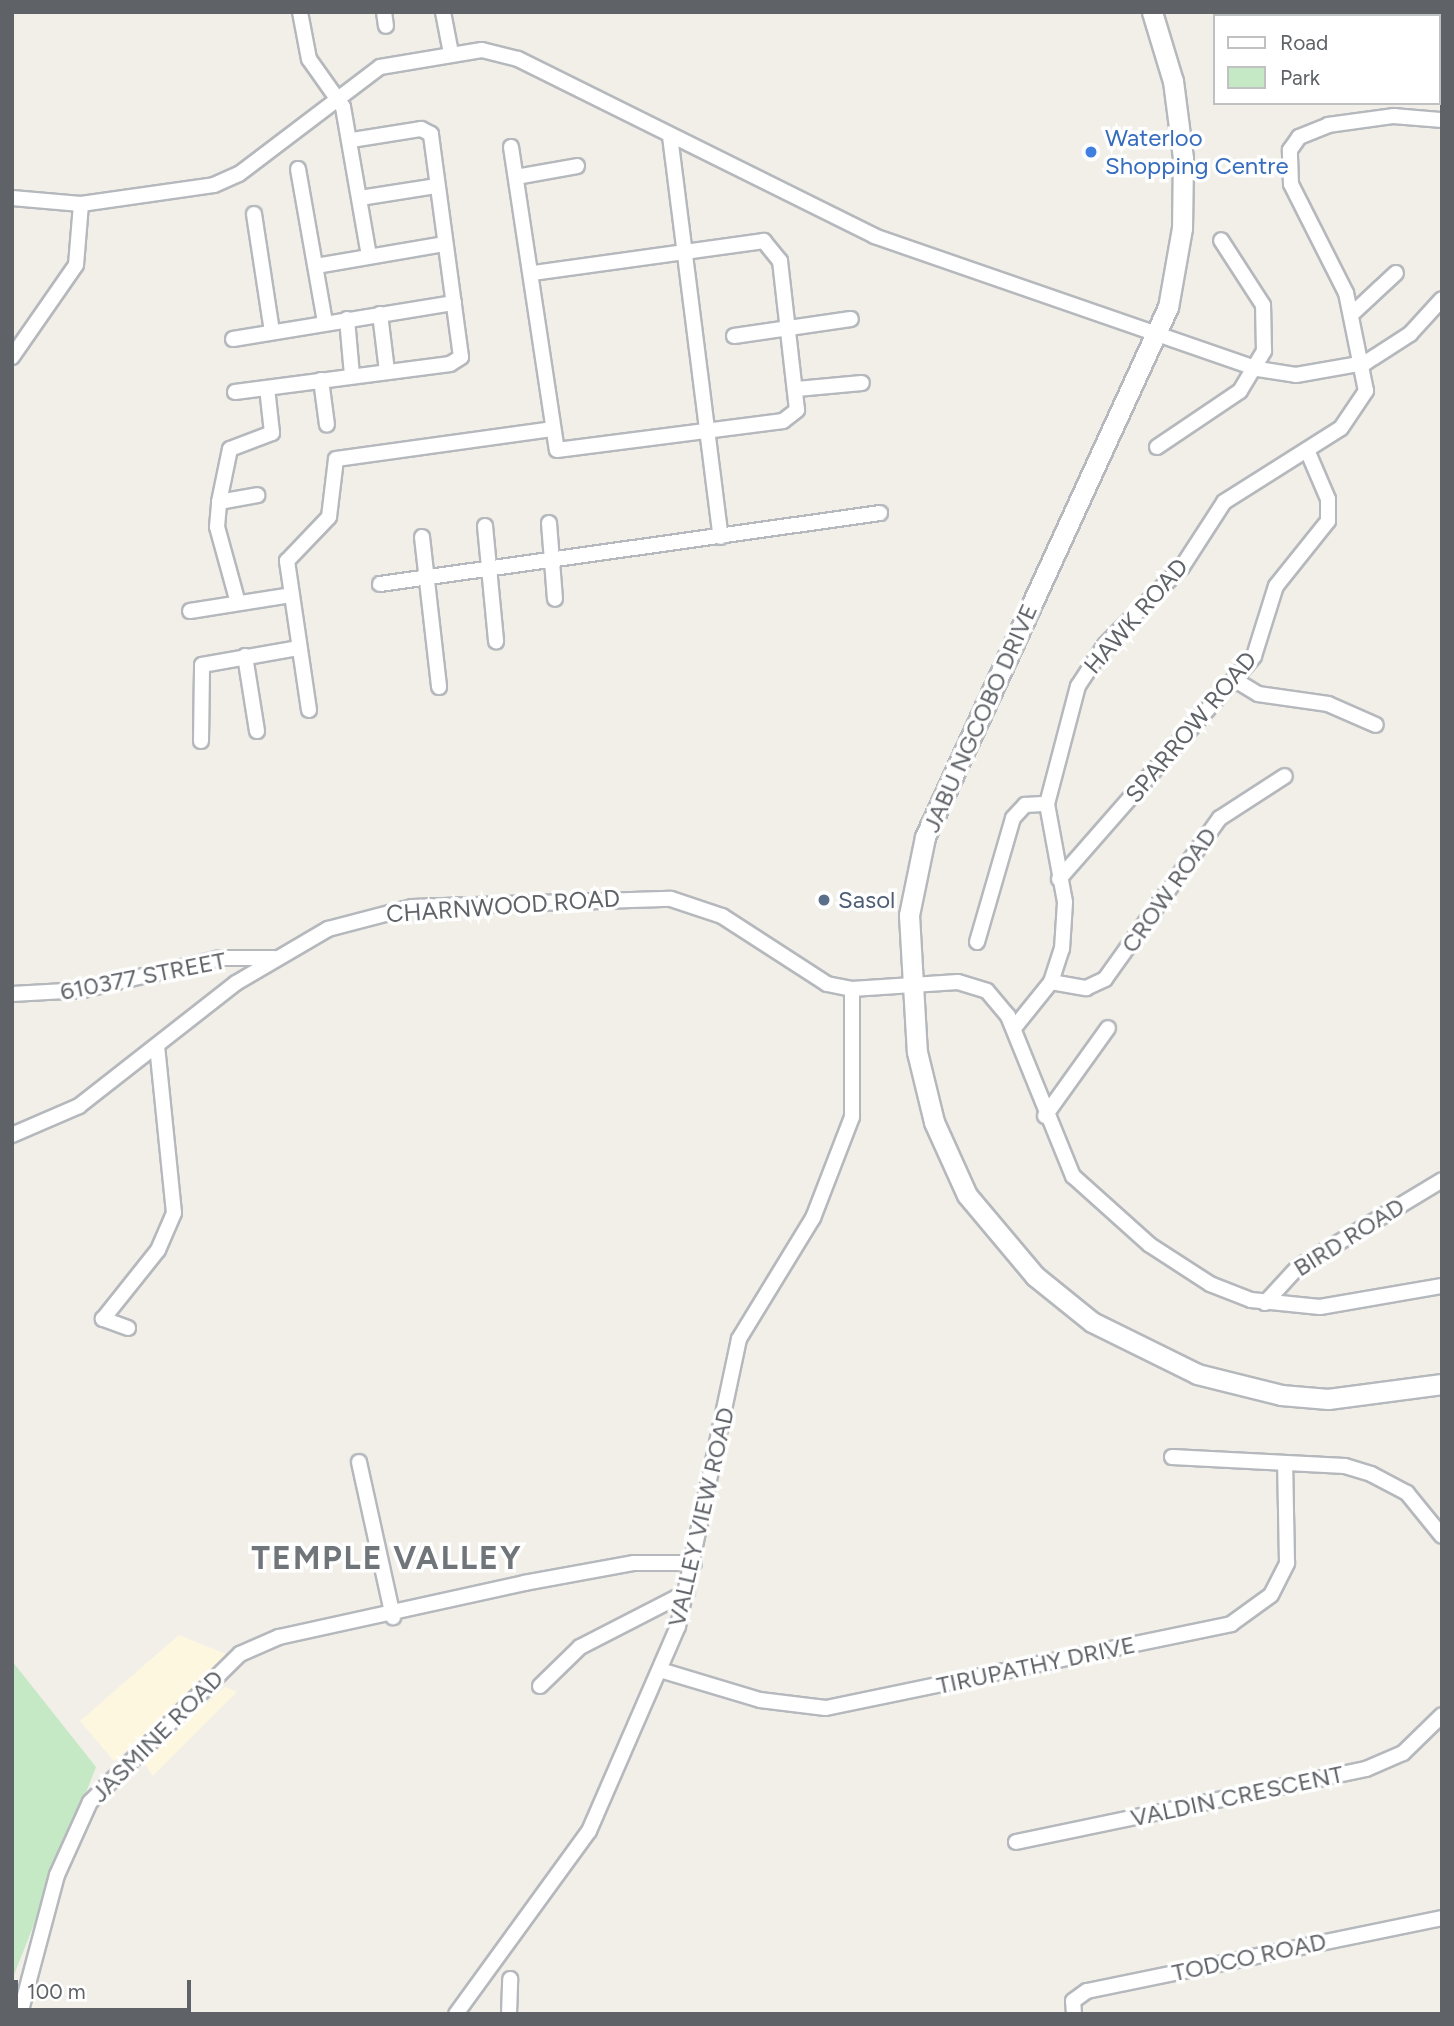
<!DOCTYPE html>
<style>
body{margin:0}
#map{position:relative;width:1454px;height:2026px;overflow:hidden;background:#f1efe8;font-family:Figtree,sans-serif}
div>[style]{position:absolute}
.commercial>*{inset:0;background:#fef7e0}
.green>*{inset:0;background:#c5e8c5}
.roads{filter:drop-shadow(2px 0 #b5b8bc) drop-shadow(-2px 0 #b5b8bc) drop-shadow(0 2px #b5b8bc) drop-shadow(0 -2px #b5b8bc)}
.street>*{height:14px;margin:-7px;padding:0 7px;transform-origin:7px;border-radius:7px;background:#fff}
.secondary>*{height:19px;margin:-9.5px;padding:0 9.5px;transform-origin:9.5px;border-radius:9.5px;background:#fff}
.dots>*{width:19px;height:19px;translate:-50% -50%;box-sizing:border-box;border:4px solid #fff;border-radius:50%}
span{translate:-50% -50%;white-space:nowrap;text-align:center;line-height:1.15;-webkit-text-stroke:7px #fff;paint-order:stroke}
.shop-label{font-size:24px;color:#366cbe}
.left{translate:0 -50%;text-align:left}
.street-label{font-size:24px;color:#5f6368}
.service-label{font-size:24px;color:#4e5e75}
.district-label{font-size:32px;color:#70757a;font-weight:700;letter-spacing:2px}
.frame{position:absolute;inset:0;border:14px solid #5f6368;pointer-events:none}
.legend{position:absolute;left:1213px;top:14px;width:228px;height:91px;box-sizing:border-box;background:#fff;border:2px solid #bfc1c3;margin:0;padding:9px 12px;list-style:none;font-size:21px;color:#5f6368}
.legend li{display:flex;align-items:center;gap:14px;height:35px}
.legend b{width:35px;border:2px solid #bfc1c3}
.scale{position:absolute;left:14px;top:1980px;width:177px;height:32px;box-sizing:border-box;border:4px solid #5f6368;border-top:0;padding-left:9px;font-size:21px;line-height:24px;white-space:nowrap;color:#5f6368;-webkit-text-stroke:5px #fff;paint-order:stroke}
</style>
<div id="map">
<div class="commercial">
<i style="clip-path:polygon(179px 1635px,238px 1659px,114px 1761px,80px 1721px)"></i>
<i style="clip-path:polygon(225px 1687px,237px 1692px,153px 1776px,142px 1760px)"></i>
</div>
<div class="green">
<i style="clip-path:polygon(12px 1661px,96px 1767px,12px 1980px)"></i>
</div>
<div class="roads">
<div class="street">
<i style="left:300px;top:12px;width:48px;rotate:79.2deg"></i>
<i style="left:309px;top:59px;width:59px;rotate:54.7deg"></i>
<i style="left:343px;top:107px;width:151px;rotate:80.1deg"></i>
<i style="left:384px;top:12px;width:14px;rotate:82deg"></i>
<i style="left:443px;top:12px;width:42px;rotate:79deg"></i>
<i style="left:1438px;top:16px;width:4px;rotate:-27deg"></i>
<i style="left:670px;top:136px;width:404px;rotate:82.8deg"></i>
<i style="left:511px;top:147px;width:306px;rotate:81.4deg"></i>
<i style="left:557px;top:450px;width:228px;rotate:-7.3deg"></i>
<i style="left:783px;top:421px;width:18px;rotate:-38deg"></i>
<i style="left:797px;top:410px;width:150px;rotate:-96.5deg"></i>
<i style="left:780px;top:261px;width:26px;rotate:-129deg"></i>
<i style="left:764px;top:241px;width:234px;rotate:172.1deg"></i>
<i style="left:298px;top:169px;width:155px;rotate:80deg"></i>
<i style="left:516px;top:177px;width:62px;rotate:-10.2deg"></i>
<i style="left:12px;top:198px;width:69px;rotate:5deg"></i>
<i style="left:81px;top:204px;width:134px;rotate:-8.1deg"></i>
<i style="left:214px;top:185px;width:27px;rotate:-24deg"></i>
<i style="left:239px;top:174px;width:177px;rotate:-37.2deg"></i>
<i style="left:380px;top:67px;width:103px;rotate:-9.5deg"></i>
<i style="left:482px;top:50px;width:37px;rotate:14deg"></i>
<i style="left:518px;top:59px;width:398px;rotate:26.4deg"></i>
<i style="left:874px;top:236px;width:406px;rotate:19.1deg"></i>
<i style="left:1258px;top:369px;width:38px;rotate:9deg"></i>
<i style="left:1296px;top:375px;width:70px;rotate:-9.9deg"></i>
<i style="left:1365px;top:363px;width:54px;rotate:-32.8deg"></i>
<i style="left:1410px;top:334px;width:47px;rotate:-47.6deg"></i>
<i style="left:360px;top:198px;width:78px;rotate:-8.9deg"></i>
<i style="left:254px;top:214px;width:119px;rotate:81.3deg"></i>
<i style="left:316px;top:266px;width:131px;rotate:-9.7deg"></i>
<i style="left:380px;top:314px;width:57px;rotate:83deg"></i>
<i style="left:1352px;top:314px;width:60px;rotate:-43deg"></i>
<i style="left:347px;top:319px;width:56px;rotate:84.9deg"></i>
<i style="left:734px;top:336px;width:118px;rotate:-8.3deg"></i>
<i style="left:233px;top:339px;width:224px;rotate:-9.3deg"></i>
<i style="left:12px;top:357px;width:112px;rotate:-55.2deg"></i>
<i style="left:76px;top:265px;width:61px;rotate:-85.3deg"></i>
<i style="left:321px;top:380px;width:45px;rotate:82.4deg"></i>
<i style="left:797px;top:389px;width:65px;rotate:-5.3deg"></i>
<i style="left:235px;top:392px;width:217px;rotate:-7.4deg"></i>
<i style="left:450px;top:364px;width:13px;rotate:-32deg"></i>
<i style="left:461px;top:357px;width:225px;rotate:-97.7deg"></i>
<i style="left:431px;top:134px;width:11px;rotate:-153deg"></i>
<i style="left:421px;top:129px;width:70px;rotate:170.9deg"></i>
<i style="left:1157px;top:447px;width:100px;rotate:-34deg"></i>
<i style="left:1240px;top:391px;width:47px;rotate:-59deg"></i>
<i style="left:1264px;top:351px;width:46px;rotate:-91.2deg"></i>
<i style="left:1263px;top:305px;width:77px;rotate:-122.9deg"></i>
<i style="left:219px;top:502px;width:39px;rotate:-10deg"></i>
<i style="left:549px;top:523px;width:76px;rotate:85.5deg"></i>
<i style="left:485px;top:526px;width:116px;rotate:84.5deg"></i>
<i style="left:422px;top:537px;width:151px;rotate:83.5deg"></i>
<i style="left:380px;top:584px;width:505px;rotate:-8.08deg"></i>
<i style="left:238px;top:603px;width:79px;rotate:-105.4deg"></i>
<i style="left:217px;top:527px;width:25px;rotate:-85deg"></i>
<i style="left:219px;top:502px;width:54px;rotate:-78.3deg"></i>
<i style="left:230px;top:449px;width:45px;rotate:-20.9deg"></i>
<i style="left:272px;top:433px;width:45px;rotate:-96.3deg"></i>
<i style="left:190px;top:611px;width:102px;rotate:-9deg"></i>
<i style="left:245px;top:656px;width:76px;rotate:80.9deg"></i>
<i style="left:1235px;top:680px;width:27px;rotate:31deg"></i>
<i style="left:1258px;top:694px;width:71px;rotate:8.1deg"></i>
<i style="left:1328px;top:704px;width:52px;rotate:23.6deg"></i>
<i style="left:309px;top:710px;width:151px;rotate:-98.4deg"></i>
<i style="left:287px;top:561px;width:61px;rotate:-46.3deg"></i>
<i style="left:329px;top:517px;width:58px;rotate:-83.1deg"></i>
<i style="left:336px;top:459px;width:218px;rotate:-7.9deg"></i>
<i style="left:201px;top:741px;width:76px;rotate:-89.2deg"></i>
<i style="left:202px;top:665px;width:97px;rotate:-10deg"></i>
<i style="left:1059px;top:879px;width:296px;rotate:-48.8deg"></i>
<i style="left:1254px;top:656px;width:73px;rotate:-72.6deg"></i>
<i style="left:1276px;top:586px;width:83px;rotate:-51.3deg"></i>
<i style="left:1328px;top:521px;width:22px;rotate:-90deg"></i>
<i style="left:1328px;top:499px;width:53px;rotate:-113.2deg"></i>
<i style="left:977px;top:942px;width:129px;rotate:-73.8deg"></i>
<i style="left:1013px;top:818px;width:18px;rotate:-47deg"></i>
<i style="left:1025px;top:805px;width:22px;rotate:-3deg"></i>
<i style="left:1051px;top:982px;width:36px;rotate:10deg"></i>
<i style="left:1086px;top:988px;width:21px;rotate:-25deg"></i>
<i style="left:1105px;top:979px;width:198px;rotate:-54.5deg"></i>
<i style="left:1220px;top:818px;width:77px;rotate:-32.9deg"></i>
<i style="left:12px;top:994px;width:71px;rotate:-3.2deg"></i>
<i style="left:83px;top:990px;width:141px;rotate:-13.1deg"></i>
<i style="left:220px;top:958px;width:54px"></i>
<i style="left:1014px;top:1028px;width:59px;rotate:-51.2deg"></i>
<i style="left:1051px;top:982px;width:35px;rotate:-72deg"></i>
<i style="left:1062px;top:949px;width:47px;rotate:-86.3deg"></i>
<i style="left:1065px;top:902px;width:100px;rotate:-100.4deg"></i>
<i style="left:1047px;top:804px;width:122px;rotate:-75.3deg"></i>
<i style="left:1078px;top:686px;width:49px;rotate:-56.6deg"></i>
<i style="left:1105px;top:645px;width:110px;rotate:-45.4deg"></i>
<i style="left:1182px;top:567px;width:77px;rotate:-57.1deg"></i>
<i style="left:1224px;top:502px;width:138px;rotate:-32.3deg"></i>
<i style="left:1341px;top:428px;width:45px;rotate:-56deg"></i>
<i style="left:1366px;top:391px;width:100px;rotate:-101.5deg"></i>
<i style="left:1346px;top:293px;width:122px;rotate:-116.8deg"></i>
<i style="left:1291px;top:184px;width:34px;rotate:-92deg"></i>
<i style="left:1290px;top:150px;width:16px;rotate:-55deg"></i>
<i style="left:1299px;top:137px;width:31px;rotate:-22deg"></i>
<i style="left:1328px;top:125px;width:67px;rotate:-7.8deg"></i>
<i style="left:1394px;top:116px;width:48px;rotate:4.8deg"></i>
<i style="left:1045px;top:1116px;width:108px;rotate:-54.4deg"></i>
<i style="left:12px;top:1135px;width:73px;rotate:-23.4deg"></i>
<i style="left:79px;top:1106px;width:199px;rotate:-38.1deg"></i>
<i style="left:236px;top:983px;width:107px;rotate:-30.4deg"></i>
<i style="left:328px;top:929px;width:87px;rotate:-14.7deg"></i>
<i style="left:412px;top:907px;width:259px;rotate:-1.8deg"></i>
<i style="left:671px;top:899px;width:54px;rotate:18.4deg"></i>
<i style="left:722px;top:916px;width:125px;rotate:32.9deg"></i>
<i style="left:827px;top:984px;width:25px;rotate:11deg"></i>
<i style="left:852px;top:989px;width:106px;rotate:-3.8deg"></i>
<i style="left:958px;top:982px;width:30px;rotate:17deg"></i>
<i style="left:987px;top:991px;width:33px;rotate:50deg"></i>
<i style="left:1008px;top:1016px;width:173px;rotate:67.9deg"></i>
<i style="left:1073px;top:1176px;width:103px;rotate:41.9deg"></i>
<i style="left:1150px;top:1245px;width:72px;rotate:33deg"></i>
<i style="left:1210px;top:1284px;width:44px;rotate:21.3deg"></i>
<i style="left:1251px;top:1300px;width:69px;rotate:5.8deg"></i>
<i style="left:1320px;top:1307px;width:124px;rotate:-9.8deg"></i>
<i style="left:1265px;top:1303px;width:49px;rotate:-47.5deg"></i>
<i style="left:1298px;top:1267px;width:168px;rotate:-31.1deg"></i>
<i style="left:128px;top:1328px;width:27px;rotate:-160deg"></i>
<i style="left:103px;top:1319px;width:88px;rotate:-51.4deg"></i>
<i style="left:158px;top:1250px;width:40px;rotate:-66.6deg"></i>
<i style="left:174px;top:1213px;width:168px;rotate:-95.8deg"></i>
<i style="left:1172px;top:1457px;width:173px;rotate:3deg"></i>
<i style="left:1345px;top:1466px;width:27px;rotate:17deg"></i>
<i style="left:1371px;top:1474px;width:41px;rotate:27.8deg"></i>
<i style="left:1407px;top:1493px;width:55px;rotate:50.9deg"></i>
<i style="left:359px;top:1462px;width:159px;rotate:77.6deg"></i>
<i style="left:660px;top:1670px;width:104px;rotate:16.7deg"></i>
<i style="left:760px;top:1700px;width:66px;rotate:6.9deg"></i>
<i style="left:826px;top:1708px;width:414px;rotate:-11.7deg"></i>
<i style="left:1231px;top:1624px;width:49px;rotate:-35.9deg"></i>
<i style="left:1271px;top:1595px;width:36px;rotate:-63deg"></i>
<i style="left:1287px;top:1563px;width:100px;rotate:-91.1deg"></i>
<i style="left:540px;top:1686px;width:56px;rotate:-44.3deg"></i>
<i style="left:580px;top:1647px;width:120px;rotate:-27.2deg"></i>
<i style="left:1016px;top:1842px;width:358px;rotate:-11.8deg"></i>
<i style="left:1366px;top:1769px;width:40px;rotate:-23.4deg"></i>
<i style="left:1403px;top:1753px;width:54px;rotate:-44.3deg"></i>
<i style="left:20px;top:2014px;width:144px;rotate:-75.1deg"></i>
<i style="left:57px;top:1875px;width:80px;rotate:-65.7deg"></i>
<i style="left:90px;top:1802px;width:211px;rotate:-44.6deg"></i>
<i style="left:240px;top:1654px;width:43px;rotate:-23.6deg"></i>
<i style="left:279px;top:1637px;width:251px;rotate:-12.4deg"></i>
<i style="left:524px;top:1583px;width:112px;rotate:-10.3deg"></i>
<i style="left:634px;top:1563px;width:60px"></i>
<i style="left:456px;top:2014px;width:226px;rotate:-54deg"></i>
<i style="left:589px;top:1831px;width:223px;rotate:-66.5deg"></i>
<i style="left:678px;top:1626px;width:293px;rotate:-78deg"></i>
<i style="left:739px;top:1339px;width:142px;rotate:-58.6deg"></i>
<i style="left:813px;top:1218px;width:108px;rotate:-68.9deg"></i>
<i style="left:852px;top:1117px;width:128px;rotate:-90deg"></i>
<i style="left:509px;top:2014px;width:35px;rotate:-88deg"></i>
<i style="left:1074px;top:2014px;width:13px;rotate:-94deg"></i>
<i style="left:1073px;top:2001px;width:17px;rotate:-36deg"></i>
<i style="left:1087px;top:1991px;width:362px;rotate:-11.6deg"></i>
</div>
<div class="secondary">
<i style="left:1152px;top:12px;width:72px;rotate:73.1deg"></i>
<i style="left:1173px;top:81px;width:78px;rotate:82.6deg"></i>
<i style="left:1183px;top:158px;width:70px;rotate:90.8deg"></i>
<i style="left:1182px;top:228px;width:80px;rotate:100deg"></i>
<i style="left:1168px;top:307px;width:583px;rotate:114.63deg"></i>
<i style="left:925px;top:837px;width:80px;rotate:101.6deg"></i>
<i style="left:909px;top:915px;width:137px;rotate:86.7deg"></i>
<i style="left:917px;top:1052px;width:72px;rotate:76.3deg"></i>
<i style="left:934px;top:1122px;width:80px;rotate:65.7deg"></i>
<i style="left:967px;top:1195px;width:106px;rotate:50deg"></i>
<i style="left:1035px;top:1276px;width:73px;rotate:38.9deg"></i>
<i style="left:1092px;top:1322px;width:117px;rotate:26.3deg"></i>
<i style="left:1197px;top:1374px;width:87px;rotate:14deg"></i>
<i style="left:1281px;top:1395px;width:47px;rotate:4.9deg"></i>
<i style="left:1328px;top:1399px;width:115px;rotate:-7.5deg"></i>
</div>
</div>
<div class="dots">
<i style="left:1091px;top:152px;background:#3f7fe0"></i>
<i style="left:824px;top:900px;background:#5c6f8a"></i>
</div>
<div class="shop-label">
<span class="left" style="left:1105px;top:152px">Waterloo<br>Shopping Centre</span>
</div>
<div class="street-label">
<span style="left:1136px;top:616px;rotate:-49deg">HAWK ROAD</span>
<span style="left:980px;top:718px;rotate:-66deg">JABU NGCOBO DRIVE</span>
<span style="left:1191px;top:727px;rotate:-50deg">SPARROW ROAD</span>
<span style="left:1169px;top:890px;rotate:-55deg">CROW ROAD</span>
<span style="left:503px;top:906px;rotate:-4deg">CHARNWOOD ROAD</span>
<span style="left:143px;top:976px;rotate:-11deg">610377 STREET</span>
<span style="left:1349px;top:1237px;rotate:-32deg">BIRD ROAD</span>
<span style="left:701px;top:1517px;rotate:-77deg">VALLEY VIEW ROAD</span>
<span style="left:1036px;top:1665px;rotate:-12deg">TIRUPATHY DRIVE</span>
<span style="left:157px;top:1736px;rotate:-45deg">JASMINE ROAD</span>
<span style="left:1237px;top:1796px;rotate:-12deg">VALDIN CRESCENT</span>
<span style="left:1249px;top:1957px;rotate:-12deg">TODCO ROAD</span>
</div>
<div class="service-label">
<span class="left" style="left:838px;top:900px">Sasol</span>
</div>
<div class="district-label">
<span style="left:387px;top:1558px">TEMPLE VALLEY</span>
</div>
<div class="frame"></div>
<ul class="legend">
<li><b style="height:9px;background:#fff"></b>Road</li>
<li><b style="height:19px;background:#c5e8c5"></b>Park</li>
</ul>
<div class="scale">100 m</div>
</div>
